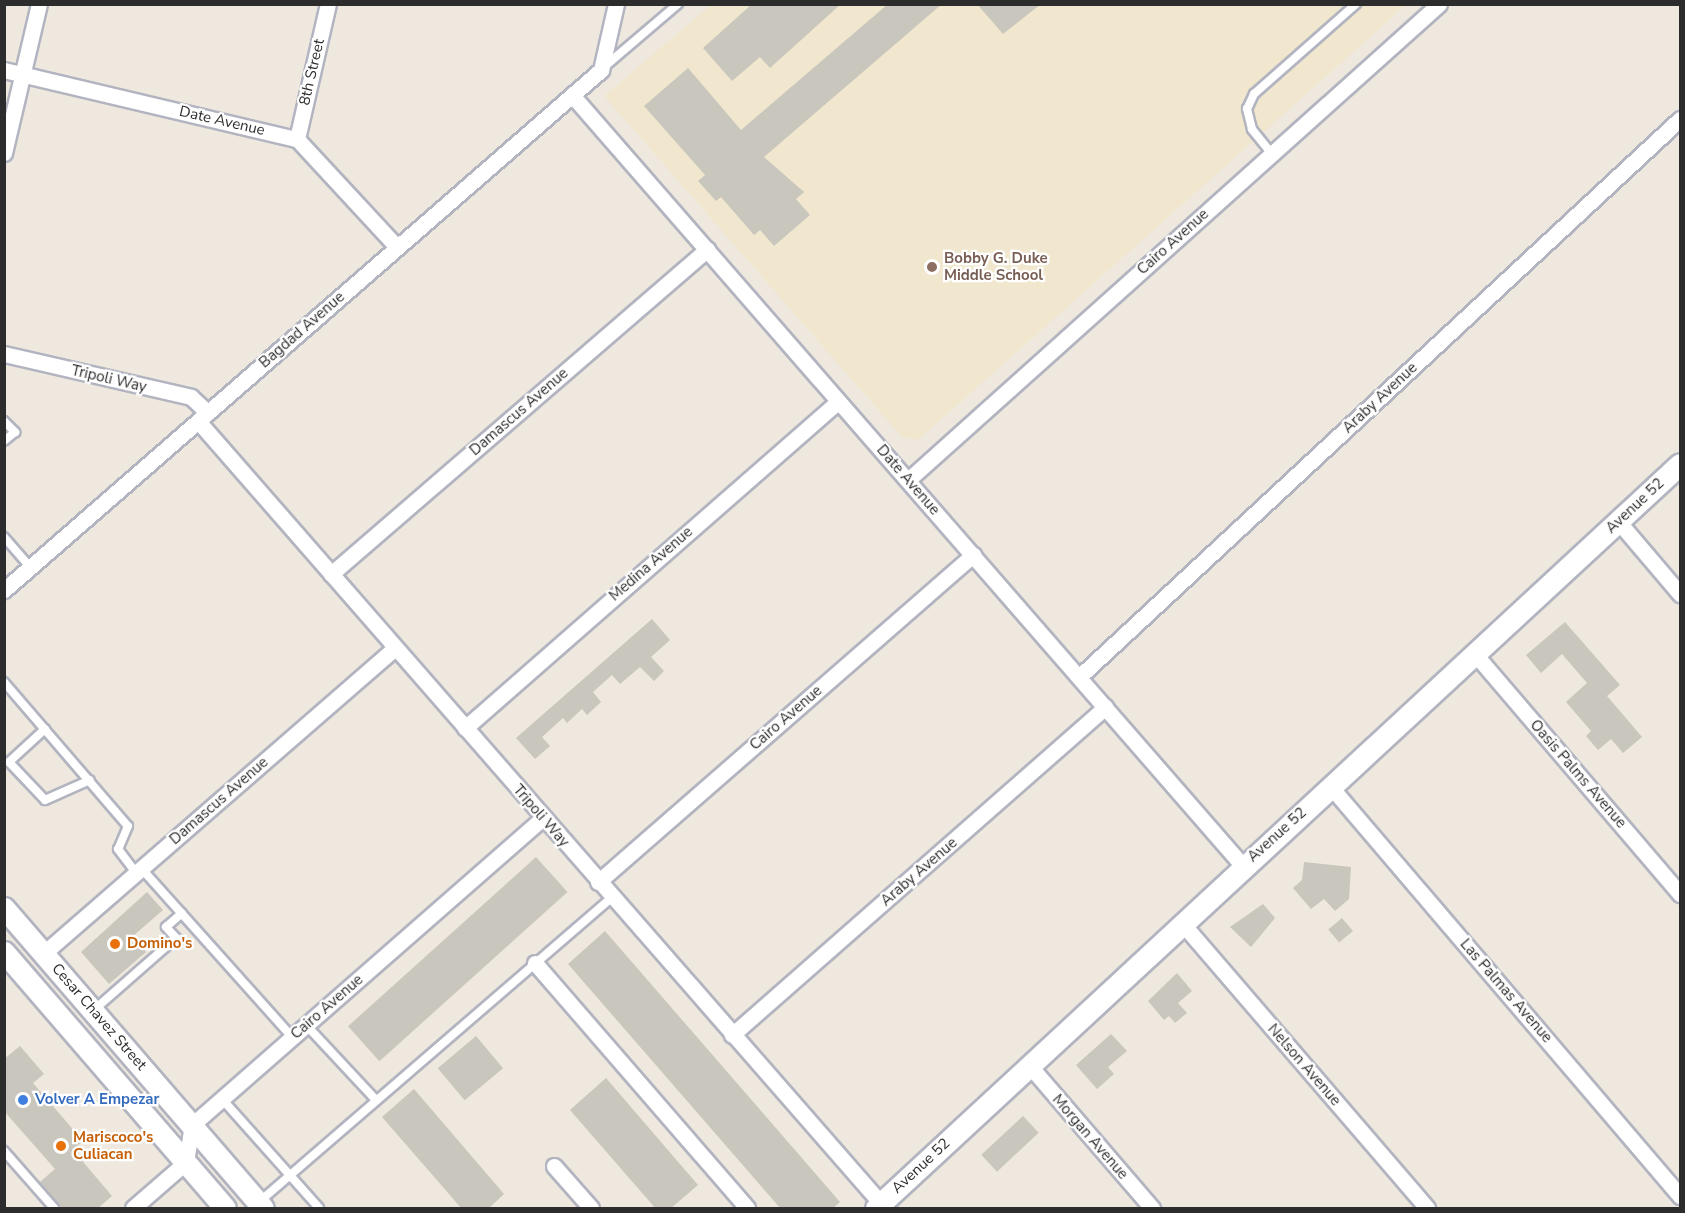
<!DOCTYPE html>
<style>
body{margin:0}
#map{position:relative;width:1685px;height:1213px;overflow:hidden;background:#eee8de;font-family:"Nunito Sans",sans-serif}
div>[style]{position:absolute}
.education>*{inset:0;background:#f0e7ce}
.building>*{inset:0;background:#c9c6bd;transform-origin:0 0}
.roads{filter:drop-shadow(2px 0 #b2b4c0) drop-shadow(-2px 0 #b2b4c0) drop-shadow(0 2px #b2b4c0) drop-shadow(0 -2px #b2b4c0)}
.lane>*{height:8px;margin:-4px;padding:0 4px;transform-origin:4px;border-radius:4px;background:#fff}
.street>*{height:15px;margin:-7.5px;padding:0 7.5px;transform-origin:7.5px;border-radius:7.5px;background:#fff}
.secondary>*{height:21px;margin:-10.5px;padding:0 10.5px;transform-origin:10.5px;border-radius:10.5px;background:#fff}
.dots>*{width:16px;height:16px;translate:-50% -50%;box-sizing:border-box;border:3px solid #fff;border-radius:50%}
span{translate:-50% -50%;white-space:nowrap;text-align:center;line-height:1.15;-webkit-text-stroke:4.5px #fff;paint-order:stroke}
.street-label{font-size:15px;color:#2c2c2c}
.education-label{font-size:15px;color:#785e54;font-weight:700}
.left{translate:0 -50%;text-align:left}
.food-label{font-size:15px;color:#c56008;font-weight:700}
.shop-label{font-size:15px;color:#366cbe;font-weight:700}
.frame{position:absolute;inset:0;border:6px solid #2c2c2c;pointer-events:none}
</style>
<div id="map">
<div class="education">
<i style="clip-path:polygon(711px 5px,1406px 5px,918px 440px,902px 437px,604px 96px)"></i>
</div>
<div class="building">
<i style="clip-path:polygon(752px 4px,841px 4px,770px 68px,760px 57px,732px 81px,703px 48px)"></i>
<i style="clip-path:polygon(888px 4px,942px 4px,764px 157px,804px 192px,796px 199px,810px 215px,774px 246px,760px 230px,754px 235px,721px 197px,716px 201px,698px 181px,705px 175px,644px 106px,688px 68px,741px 130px)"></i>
<i style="clip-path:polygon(977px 4px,1041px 4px,1003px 34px)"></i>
<i style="clip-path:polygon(652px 619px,670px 640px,651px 657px,664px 671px,654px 681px,640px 667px,620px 684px,612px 675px,593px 692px,601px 702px,587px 715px,582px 709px,567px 723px,563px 718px,542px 737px,550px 746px,535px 759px,516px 738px)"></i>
<i style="clip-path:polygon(1565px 622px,1620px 685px,1607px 696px,1642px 737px,1623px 753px,1611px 739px,1598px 750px,1586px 736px,1591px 731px,1566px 702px,1587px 683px,1562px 654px,1541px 673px,1526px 655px)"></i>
<i style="left:536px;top:857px;width:47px;height:253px;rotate:48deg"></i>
<i style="clip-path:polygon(1304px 862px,1351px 867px,1349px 899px,1335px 911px,1324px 899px,1311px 909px,1293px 888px,1302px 880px)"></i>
<i style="clip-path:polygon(147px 892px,163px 910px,133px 936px,146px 952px,109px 984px,81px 952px)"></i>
<i style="clip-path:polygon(1263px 904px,1275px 918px,1251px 947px,1230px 927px)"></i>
<i style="left:1342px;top:918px;width:17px;height:18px;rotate:50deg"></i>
<i style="clip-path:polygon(605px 931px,840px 1202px,832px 1209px,781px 1209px,568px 964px)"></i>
<i style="clip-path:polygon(1177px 973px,1192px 991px,1178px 1003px,1187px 1013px,1175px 1023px,1169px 1016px,1164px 1020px,1148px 1001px)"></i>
<i style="clip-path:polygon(1111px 1034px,1127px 1051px,1108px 1067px,1114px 1074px,1097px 1089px,1076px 1065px)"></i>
<i style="left:476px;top:1036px;width:42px;height:50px;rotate:50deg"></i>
<i style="clip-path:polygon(20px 1046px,44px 1074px,33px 1083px,83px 1141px,73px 1150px,112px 1196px,97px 1209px,63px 1209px,40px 1182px,55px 1169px,4px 1111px,4px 1059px)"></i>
<i style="clip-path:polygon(606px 1078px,698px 1185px,670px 1209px,656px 1209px,570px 1110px)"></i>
<i style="clip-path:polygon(414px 1089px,504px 1194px,488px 1209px,462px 1209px,382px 1117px)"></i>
<i style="left:1023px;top:1116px;width:23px;height:57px;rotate:47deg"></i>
</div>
<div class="roads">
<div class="lane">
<i style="left:604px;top:67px;width:97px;rotate:-40.4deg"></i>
<i style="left:1272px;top:154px;width:32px;rotate:-129deg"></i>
<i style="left:1252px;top:129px;width:21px;rotate:-104deg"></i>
<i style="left:1247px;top:109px;width:17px;rotate:-65deg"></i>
<i style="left:1254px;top:94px;width:136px;rotate:-41.4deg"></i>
<i style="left:4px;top:421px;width:16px;rotate:45deg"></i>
<i style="left:15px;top:432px;width:14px;rotate:141deg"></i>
<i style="left:4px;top:537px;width:40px;rotate:49deg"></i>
<i style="left:4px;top:682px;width:190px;rotate:49.3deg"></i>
<i style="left:128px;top:826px;width:25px;rotate:113deg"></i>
<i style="left:118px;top:849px;width:30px;rotate:53deg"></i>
<i style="left:45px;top:729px;width:49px;rotate:137.5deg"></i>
<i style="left:9px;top:762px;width:52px;rotate:46.5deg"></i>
<i style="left:45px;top:800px;width:49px;rotate:-24deg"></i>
<i style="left:141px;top:868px;width:227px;rotate:48.2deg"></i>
<i style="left:95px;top:1009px;width:108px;rotate:-41.2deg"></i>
<i style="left:176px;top:938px;width:15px;rotate:-132deg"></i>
<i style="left:166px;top:927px;width:21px;rotate:-41deg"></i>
<i style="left:306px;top:1025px;width:103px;rotate:47deg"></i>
<i style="left:222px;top:1099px;width:146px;rotate:48.3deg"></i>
<i style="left:4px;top:1151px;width:76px;rotate:48.7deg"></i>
<i style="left:259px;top:1202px;width:467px;rotate:-40.8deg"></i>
</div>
<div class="street">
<i style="left:4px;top:70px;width:301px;rotate:13.3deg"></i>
<i style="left:297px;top:139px;width:147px;rotate:47.2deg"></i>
<i style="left:572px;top:95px;width:1022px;rotate:48.97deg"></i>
<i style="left:297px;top:139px;width:139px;rotate:-77.1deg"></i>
<i style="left:4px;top:153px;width:153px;rotate:-76.8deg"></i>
<i style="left:4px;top:354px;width:192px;rotate:12.9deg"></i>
<i style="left:191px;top:397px;width:23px;rotate:43deg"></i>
<i style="left:198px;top:421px;width:1045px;rotate:48.88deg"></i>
<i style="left:908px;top:480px;width:713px;rotate:-41.87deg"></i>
<i style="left:1618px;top:521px;width:96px;rotate:49.7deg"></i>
<i style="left:331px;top:574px;width:497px;rotate:-40.8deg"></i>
<i style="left:4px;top:590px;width:792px;rotate:-41.06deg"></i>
<i style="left:601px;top:70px;width:68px;rotate:-77.2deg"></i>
<i style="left:1475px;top:654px;width:316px;rotate:49.5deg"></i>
<i style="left:1079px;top:677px;width:820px;rotate:-42.88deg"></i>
<i style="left:465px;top:728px;width:496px;rotate:-41.2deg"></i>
<i style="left:1331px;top:787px;width:538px;rotate:49.53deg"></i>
<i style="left:598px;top:882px;width:498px;rotate:-41.1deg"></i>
<i style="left:1182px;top:923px;width:376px;rotate:49.3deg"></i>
<i style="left:44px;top:953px;width:465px;rotate:-41deg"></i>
<i style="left:535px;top:963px;width:324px;rotate:49.1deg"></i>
<i style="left:732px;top:1035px;width:497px;rotate:-41.3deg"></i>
<i style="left:1029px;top:1065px;width:189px;rotate:49.3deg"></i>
<i style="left:554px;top:1166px;width:56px;rotate:48.6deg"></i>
<i style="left:133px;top:1208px;width:70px;rotate:-41deg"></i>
<i style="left:186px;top:1162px;width:37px;rotate:-81deg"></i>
<i style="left:192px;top:1125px;width:466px;rotate:-41.2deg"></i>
</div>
<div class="secondary">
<i style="left:4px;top:908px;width:396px;rotate:49.2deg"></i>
<i style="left:4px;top:952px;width:338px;rotate:49.2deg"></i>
<i style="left:876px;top:1208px;width:1095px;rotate:-42.78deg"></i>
</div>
</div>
<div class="dots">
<i style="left:932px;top:267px;background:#8d6e63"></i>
<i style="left:115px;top:944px;background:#e8710a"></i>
<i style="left:23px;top:1100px;background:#3f7fe0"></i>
<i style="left:61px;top:1146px;background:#e8710a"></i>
</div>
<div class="street-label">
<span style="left:312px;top:72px;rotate:-77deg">8th Street</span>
<span style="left:222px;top:121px;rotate:13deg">Date Avenue</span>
<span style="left:1173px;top:242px;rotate:-42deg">Cairo Avenue</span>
<span style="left:302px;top:330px;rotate:-41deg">Bagdad Avenue</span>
<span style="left:109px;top:379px;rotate:13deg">Tripoli Way</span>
<span style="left:1380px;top:398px;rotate:-43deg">Araby Avenue</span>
<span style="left:519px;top:412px;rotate:-41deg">Damascus Avenue</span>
<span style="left:908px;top:480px;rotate:49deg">Date Avenue</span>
<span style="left:1635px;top:506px;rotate:-43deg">Avenue 52</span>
<span style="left:651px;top:564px;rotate:-41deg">Medina Avenue</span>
<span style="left:786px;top:718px;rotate:-41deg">Cairo Avenue</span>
<span style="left:1578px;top:774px;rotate:49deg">Oasis Palms Avenue</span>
<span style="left:219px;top:801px;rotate:-41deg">Damascus Avenue</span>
<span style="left:541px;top:816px;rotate:49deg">Tripoli Way</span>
<span style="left:1277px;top:835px;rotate:-42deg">Avenue 52</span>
<span style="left:919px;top:872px;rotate:-41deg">Araby Avenue</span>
<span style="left:1506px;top:991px;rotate:49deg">Las Palmas Avenue</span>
<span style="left:327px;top:1007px;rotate:-41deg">Cairo Avenue</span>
<span style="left:99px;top:1017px;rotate:49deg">Cesar Chavez Street</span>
<span style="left:1304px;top:1065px;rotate:49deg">Nelson Avenue</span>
<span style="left:1090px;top:1137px;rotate:49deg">Morgan Avenue</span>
<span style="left:921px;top:1166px;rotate:-43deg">Avenue 52</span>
</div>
<div class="education-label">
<span class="left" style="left:944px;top:267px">Bobby G. Duke<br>Middle School</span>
</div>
<div class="food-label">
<span class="left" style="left:127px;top:944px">Domino's</span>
<span class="left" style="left:73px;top:1146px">Mariscoco's<br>Culiacan</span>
</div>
<div class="shop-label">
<span class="left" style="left:35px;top:1100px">Volver A Empezar</span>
</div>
<div class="frame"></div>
</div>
